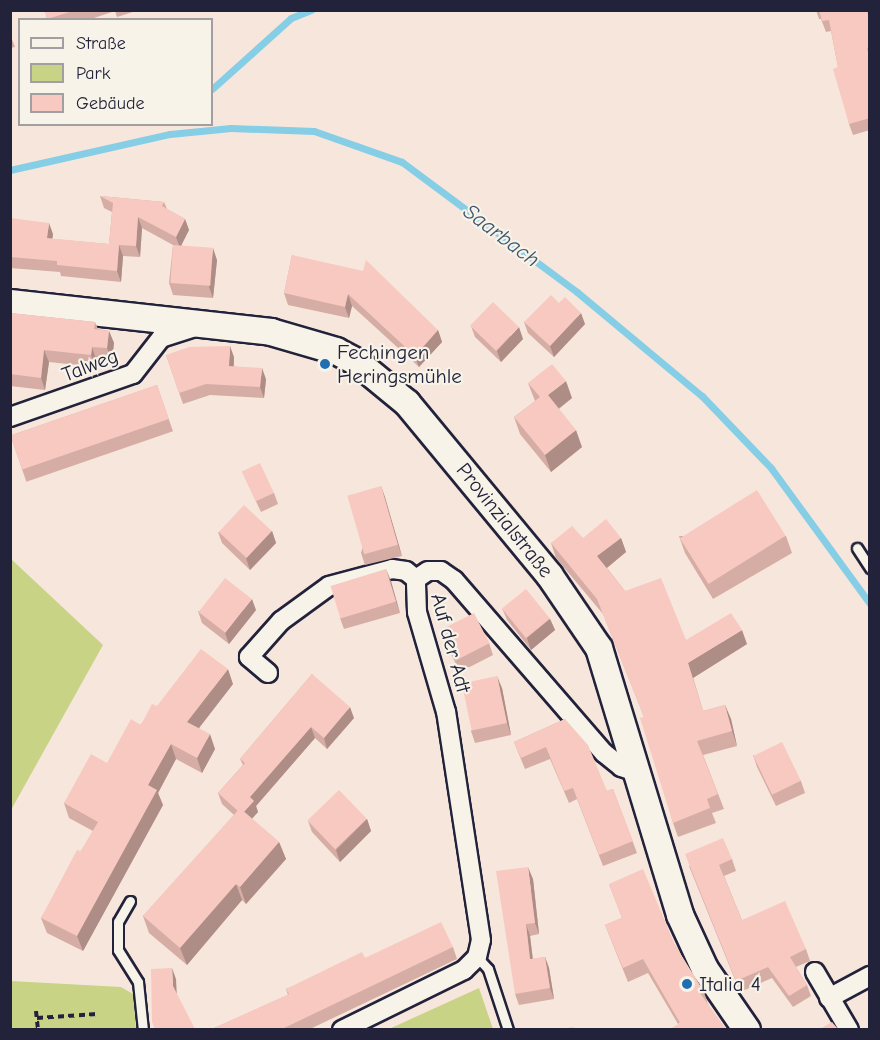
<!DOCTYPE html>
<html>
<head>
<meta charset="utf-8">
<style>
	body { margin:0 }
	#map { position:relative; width:880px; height:1040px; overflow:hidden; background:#f7e6dc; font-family:"Comic Neue",sans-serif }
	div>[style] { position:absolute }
	.green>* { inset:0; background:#c8d386 }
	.stream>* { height:7px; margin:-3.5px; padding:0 3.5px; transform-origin:3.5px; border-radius:3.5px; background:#85cee6 }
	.path>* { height:4px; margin-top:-2px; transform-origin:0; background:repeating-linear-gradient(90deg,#22223b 0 6px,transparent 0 10.5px) }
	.roads { filter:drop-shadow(2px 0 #22223b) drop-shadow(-2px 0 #22223b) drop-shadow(0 2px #22223b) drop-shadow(0 -2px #22223b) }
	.lane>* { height:9px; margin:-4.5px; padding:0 4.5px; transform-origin:4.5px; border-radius:4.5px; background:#f7f3e8 }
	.street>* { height:18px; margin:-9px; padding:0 9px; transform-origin:9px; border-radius:9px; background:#f7f3e8 }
	.secondary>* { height:26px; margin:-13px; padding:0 13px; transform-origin:13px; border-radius:13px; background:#f7f3e8 }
	.wall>* { inset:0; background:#d5ada5; transform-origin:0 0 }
	.shaded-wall>* { inset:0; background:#ae8d86 }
	.building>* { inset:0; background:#f8c9c0; transform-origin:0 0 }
	.dots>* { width:16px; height:16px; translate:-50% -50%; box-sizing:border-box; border:3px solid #f7f3e8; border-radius:50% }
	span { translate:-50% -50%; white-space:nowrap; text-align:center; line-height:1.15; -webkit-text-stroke:4.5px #f7f3e8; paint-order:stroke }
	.poi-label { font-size:21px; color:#22223b }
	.left { translate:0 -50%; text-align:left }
	.street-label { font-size:21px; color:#22223b }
	.water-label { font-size:22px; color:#40566e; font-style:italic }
	.frame { position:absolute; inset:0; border:12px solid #22223b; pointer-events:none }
	.legend { position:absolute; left:18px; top:18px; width:195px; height:108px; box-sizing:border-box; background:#f7f3e8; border:2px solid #a29fa3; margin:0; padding:8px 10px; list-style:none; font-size:18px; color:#22223b }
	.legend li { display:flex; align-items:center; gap:12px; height:30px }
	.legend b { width:30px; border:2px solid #a29fa3 }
</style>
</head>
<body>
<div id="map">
	<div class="green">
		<div style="clip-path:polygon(11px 559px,103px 645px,11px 810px)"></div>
		<div style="clip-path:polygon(11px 981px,121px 987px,133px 994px,136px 1029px,11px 1029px)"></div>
		<div style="clip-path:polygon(479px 988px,493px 1029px,389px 1029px)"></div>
	</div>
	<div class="stream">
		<div style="left:212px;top:89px;width:106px;rotate:-41.9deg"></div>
		<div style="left:291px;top:18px;width:22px;rotate:-22deg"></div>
		<div style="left:10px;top:170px;width:164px;rotate:-12.7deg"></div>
		<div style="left:170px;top:134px;width:61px;rotate:-5.6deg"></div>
		<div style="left:231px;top:128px;width:83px;rotate:2.1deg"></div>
		<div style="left:314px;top:131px;width:93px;rotate:19.4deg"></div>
		<div style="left:402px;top:162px;width:218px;rotate:36.6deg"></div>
		<div style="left:577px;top:292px;width:163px;rotate:39.8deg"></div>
		<div style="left:702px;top:396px;width:100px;rotate:46.2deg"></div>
		<div style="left:771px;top:468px;width:168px;rotate:53.9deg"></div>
	</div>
	<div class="path">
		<div style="left:36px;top:1011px;width:19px;rotate:84deg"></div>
		<div style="left:37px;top:1018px;width:60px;rotate:-3.8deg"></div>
	</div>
	<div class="roads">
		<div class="lane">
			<div style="left:857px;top:548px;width:24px;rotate:57deg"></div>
			<div style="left:130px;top:901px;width:24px;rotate:120deg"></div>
			<div style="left:118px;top:922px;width:28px;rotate:90deg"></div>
			<div style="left:118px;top:950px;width:38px;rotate:58deg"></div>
			<div style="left:138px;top:982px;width:48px;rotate:84.1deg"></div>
			<div style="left:477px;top:957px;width:16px;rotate:47deg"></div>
			<div style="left:488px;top:969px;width:64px;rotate:71.8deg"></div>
		</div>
		<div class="street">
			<div style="left:10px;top:417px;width:130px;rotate:-19.3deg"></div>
			<div style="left:133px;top:374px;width:46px;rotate:-52.1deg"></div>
			<div style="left:161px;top:338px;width:36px;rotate:-18deg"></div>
			<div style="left:268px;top:673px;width:25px;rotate:-140deg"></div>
			<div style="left:249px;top:657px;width:48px;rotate:-48.4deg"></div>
			<div style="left:281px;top:621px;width:59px;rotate:-36.1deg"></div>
			<div style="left:329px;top:586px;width:65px;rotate:-15.1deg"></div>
			<div style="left:392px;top:569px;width:14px;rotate:8deg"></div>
			<div style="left:406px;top:571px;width:13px;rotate:39deg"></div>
			<div style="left:815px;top:972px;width:67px;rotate:59.6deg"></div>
			<div style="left:829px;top:998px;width:47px;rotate:-28.2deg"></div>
			<div style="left:342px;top:1030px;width:136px;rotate:-26.2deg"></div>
			<div style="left:464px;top:970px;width:18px;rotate:-45deg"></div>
			<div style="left:477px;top:957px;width:17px;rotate:-77deg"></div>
			<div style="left:481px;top:940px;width:231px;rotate:-98.7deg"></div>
			<div style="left:446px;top:712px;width:104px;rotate:-106.2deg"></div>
			<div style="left:417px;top:612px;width:33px;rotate:-92deg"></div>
			<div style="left:416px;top:579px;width:14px;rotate:-34deg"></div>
			<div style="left:428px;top:571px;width:13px"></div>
			<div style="left:441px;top:571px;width:16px;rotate:35deg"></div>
			<div style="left:454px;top:580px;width:229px;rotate:49.1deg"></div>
			<div style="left:604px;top:753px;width:22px;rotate:39deg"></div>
			<div style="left:621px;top:767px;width:19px;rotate:18deg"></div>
		</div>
		<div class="secondary">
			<div style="left:10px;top:303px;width:263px;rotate:6.3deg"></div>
			<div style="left:271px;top:332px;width:68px;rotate:16.3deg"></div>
			<div style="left:336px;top:351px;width:24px;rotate:28deg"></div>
			<div style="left:357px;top:362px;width:65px;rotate:39.4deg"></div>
			<div style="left:407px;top:403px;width:224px;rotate:50.4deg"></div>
			<div style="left:550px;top:576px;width:87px;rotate:55.8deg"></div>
			<div style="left:599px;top:648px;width:279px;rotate:73.1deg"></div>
			<div style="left:680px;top:915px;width:60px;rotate:65.2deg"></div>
			<div style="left:705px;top:969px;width:74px;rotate:55.5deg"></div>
		</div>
	</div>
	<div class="wall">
		<div style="clip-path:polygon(45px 10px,139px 10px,117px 17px,115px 11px,88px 20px,47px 20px)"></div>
		<div style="clip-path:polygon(816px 10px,869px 10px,870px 130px,853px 135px,849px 124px,831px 31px,826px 32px,821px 19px,819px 19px)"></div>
		<div style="clip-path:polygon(10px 34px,15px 47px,10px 48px)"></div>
		<div style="clip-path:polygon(100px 196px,164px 202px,167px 209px,185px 219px,189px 230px,181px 245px,217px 260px,213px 298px,173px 295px,169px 283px,173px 245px,142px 228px,140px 257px,123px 256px,121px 282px,61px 276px,60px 272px,10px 268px,10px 218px,53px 234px,52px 239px,109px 244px,112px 212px,104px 208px)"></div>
		<div style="clip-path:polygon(292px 255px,438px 330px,442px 342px,419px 367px,352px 306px,349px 318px,288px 305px,284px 293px)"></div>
		<div style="clip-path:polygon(559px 303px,585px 324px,554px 357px,528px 333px,524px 322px)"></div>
		<div style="clip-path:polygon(10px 313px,95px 322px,98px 329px,109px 331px,114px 343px,112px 360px,96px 359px,96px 367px,49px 362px,45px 390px,10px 386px)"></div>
		<div style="clip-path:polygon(471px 326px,523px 339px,501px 362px,475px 337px)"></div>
		<div style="clip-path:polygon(166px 355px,234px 357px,234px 366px,266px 379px,264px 398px,210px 395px,183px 404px)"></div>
		<div style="clip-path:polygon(528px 383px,572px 398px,559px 409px,582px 447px,551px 472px,520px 434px,514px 417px,535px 401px)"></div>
		<div style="left:157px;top:385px;width:49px;height:155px;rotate:71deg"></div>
		<div style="clip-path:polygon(242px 471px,274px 493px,278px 504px,261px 512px,247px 482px)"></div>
		<div style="clip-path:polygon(381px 486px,402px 556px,365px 565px,361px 553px)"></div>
		<div style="clip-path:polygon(272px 531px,276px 543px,250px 570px,222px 543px,218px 532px)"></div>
		<div style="clip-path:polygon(679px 536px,786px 536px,792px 553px,713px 599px,685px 553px)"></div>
		<div style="clip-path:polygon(583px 538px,621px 538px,626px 552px,607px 568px,625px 591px,686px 640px,747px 644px,693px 678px,703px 711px,725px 705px,731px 719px,737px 746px,703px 755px,724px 809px,712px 813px,716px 823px,678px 837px,673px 823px,644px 717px,603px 614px,556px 558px,551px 543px)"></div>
		<div style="clip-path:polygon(386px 569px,400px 613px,344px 629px,340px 618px)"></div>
		<div style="clip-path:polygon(502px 608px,550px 619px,555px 630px,531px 650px,507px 620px)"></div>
		<div style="clip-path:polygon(256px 610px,229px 644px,202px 623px,198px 611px)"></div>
		<div style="clip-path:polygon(440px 630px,489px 643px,493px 655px,460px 672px,445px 642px)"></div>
		<div style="clip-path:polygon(312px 674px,354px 718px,327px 749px,315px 738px,256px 806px,258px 812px,252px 819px,279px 842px,286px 859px,246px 904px,242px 900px,187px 965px,149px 933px,143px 916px,234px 815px,222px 804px,218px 793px,243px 765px,240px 759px)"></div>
		<div style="clip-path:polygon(233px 684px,199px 728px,215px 749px,202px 773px,176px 759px,158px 793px,163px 805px,83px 951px,47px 933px,41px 918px,93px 831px,69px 818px,64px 803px,107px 763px,157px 706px)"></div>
		<div style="clip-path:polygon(502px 688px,511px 735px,475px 743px,471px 731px)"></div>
		<div style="clip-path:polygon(565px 719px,607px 791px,613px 789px,637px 853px,603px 866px,577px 799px,569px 803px,550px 759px,525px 769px,514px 742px)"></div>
		<div style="clip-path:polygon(753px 755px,801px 781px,805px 793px,776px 806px,757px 767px)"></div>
		<div style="clip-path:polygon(367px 819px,371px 831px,340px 862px,312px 832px,308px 821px)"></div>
		<div style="clip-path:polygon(732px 859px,736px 871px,724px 876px,742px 920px,806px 949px,810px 961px,796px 967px,807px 985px,811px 996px,793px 1007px,772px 978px,740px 992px,689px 866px)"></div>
		<div style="clip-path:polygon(533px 879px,539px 934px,530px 936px,533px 959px,545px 957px,549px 968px,554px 999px,519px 1005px,515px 994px)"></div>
		<div style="clip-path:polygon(609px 884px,675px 945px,704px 992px,708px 1004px,678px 1024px,648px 973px,628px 982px,605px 925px,622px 918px)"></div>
		<div style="clip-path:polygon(453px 947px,457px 959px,310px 1029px,212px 1029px,288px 995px,286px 989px,365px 958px)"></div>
	</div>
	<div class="shaded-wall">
		<div style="clip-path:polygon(867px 10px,869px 10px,870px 25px)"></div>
		<div style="clip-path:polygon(138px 217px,142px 228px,140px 257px,136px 246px)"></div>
		<div style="clip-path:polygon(185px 219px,189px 230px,180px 248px,176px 237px)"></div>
		<div style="clip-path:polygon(49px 223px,53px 234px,51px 250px,47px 238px)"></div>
		<div style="clip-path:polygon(119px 245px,123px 256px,121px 282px,117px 271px)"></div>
		<div style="clip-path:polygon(213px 248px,217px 260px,213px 298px,209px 287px)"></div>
		<div style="clip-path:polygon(348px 294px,352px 306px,349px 318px,345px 307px)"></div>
		<div style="clip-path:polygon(581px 313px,585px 324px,554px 357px,550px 346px)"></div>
		<div style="clip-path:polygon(519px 327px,523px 339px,501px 362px,497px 351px)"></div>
		<div style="clip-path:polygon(438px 330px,442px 342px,419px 367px,415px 356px)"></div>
		<div style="clip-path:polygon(109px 331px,114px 343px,112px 360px,107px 348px)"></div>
		<div style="clip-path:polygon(230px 346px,234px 357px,233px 377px,229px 366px)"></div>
		<div style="clip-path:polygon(92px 347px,96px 359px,96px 367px,91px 355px)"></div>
		<div style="clip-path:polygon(44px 350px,49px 362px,45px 390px,41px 378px)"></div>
		<div style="clip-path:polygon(262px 368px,266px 379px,264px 398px,260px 387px)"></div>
		<div style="clip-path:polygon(566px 381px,572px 398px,554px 412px,548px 395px)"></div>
		<div style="clip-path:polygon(576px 430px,582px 447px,551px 472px,545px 455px)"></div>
		<div style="clip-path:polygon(381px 486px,385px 497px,402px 556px,398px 545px)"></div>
		<div style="clip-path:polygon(272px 531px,276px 543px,250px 570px,246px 558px)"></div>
		<div style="clip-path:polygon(621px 538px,626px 552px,603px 571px,597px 556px)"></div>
		<div style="clip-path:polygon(386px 569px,391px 581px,400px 613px,396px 602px)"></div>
		<div style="clip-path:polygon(252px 599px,256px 610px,229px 644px,225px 633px)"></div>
		<div style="clip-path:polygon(550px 619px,555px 630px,531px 650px,527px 638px)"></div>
		<div style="clip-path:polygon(742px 630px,747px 644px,693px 678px,708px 726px,688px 663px)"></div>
		<div style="clip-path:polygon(228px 669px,233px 684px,192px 737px,187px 722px)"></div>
		<div style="clip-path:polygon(497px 676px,502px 688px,511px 735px,507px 723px)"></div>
		<div style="clip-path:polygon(725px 705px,731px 719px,737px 746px,732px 731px)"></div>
		<div style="clip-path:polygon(350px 707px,354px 718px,327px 749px,324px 738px)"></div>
		<div style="clip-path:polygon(311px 727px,315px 738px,256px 806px,258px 812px,246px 825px,242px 814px,250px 797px)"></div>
		<div style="clip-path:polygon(210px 734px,215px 749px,202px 773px,197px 758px)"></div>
		<div style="clip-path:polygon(171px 744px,176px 759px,158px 793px,163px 805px,83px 951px,77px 936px,148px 785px)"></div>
		<div style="clip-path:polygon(367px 819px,371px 831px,340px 862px,336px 850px)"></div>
		<div style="clip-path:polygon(279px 842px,286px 859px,246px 904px,240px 887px)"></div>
		<div style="clip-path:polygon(528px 867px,533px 879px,539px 934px,535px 923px)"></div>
		<div style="clip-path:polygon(236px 884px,242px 900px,187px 965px,180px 948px)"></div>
		<div style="clip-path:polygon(526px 924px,530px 936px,534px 971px,530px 959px)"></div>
		<div style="clip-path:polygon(545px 957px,549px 968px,554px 999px,550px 988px)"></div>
		<div style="clip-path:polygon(172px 968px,176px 979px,177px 998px,173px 986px)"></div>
	</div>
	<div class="building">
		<div style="clip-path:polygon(45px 10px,76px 10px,47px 19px)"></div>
		<div style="clip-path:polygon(819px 10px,867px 10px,870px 25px,870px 48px,867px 48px,870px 58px,870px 118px,849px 124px,833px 69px,838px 67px,829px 20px,822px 21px)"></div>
		<div style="clip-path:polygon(100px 196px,164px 202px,162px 206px,185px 219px,176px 237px,138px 217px,136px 246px,119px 245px,117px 271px,57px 265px,57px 261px,10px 257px,10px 218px,49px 223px,47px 238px,109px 244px,113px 203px)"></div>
		<div style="left:173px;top:245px;width:40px;height:38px;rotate:4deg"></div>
		<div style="clip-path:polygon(292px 255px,363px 271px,366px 260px,438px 330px,415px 356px,348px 294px,345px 307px,284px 293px)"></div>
		<div style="clip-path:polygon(551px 295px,559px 303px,565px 297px,581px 313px,550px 346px,524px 322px)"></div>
		<div style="left:493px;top:302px;width:36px;height:33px;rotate:44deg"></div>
		<div style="clip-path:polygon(10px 313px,95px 322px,94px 329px,109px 331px,107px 348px,92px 347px,91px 355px,44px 350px,41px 378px,10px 374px)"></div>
		<div style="clip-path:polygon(230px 346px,229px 366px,262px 368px,260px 387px,206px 384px,179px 393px,166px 355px,189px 347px)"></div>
		<div style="clip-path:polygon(552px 364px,566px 381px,548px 395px,576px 430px,545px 455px,514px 417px,540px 397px,528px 383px)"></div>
		<div style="left:157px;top:385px;width:36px;height:155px;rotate:71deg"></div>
		<div style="left:260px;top:463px;width:33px;height:20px;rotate:65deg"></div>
		<div style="left:381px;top:486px;width:61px;height:35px;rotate:74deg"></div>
		<div style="left:757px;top:490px;width:54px;height:91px;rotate:58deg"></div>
		<div style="left:244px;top:505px;width:38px;height:37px;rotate:43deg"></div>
		<div style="clip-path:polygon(606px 519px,621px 538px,597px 556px,625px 591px,661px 578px,686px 640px,731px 613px,742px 630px,688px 663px,703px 711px,725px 705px,732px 731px,697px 741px,718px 794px,707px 799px,710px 808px,673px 823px,640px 718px,644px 717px,597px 599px,551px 543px,572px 526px,583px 538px)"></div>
		<div style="left:386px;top:569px;width:34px;height:58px;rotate:73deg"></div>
		<div style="left:225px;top:578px;width:34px;height:43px;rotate:38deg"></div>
		<div style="left:526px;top:589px;width:38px;height:31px;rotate:51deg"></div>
		<div style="left:474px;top:613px;width:34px;height:38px;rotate:63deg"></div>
		<div style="clip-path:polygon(201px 649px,228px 669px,187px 722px,210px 734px,197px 758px,171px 744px,148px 785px,157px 790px,77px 936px,41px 918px,77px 850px,81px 851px,98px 822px,64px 803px,91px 754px,107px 763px,131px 719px,141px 725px,152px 704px,157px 706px)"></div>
		<div style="clip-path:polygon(312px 674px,350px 707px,324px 738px,311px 727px,250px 797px,254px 801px,244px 812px,240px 808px,238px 811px,218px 793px,245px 763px,240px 759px)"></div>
		<div style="left:497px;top:676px;width:48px;height:36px;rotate:78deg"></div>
		<div style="clip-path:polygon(565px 719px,588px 745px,607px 791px,613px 789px,633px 841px,599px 855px,573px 788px,564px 791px,546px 747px,521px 758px,514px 742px)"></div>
		<div style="left:782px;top:742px;width:43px;height:32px;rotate:64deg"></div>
		<div style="left:339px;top:790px;width:40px;height:44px;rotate:46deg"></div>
		<div style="clip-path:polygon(240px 808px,279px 842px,240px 887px,236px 884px,180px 948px,143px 916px)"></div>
		<div style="clip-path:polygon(723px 838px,732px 859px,719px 865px,742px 920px,785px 901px,806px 949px,790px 957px,807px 985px,789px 996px,768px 967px,736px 981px,685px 854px)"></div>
		<div style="clip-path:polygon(528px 867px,535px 923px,526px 924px,530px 959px,545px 957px,550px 988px,515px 994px,496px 871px)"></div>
		<div style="clip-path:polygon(643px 869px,675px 945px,704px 992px,700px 993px,726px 1029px,670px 1029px,680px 1023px,643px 959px,623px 968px,605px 925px,622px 918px,609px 884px)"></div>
		<div style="clip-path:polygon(441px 922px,453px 947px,282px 1029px,212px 1029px,289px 994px,286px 989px,362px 952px,365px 958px)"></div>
		<div style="clip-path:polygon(172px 968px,173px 986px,195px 1029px,155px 1029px,152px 1022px,151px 969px)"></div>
		<div style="clip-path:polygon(832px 1022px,838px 1029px,820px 1029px)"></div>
		<div style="clip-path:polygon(574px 1027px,574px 1029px,557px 1029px)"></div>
	</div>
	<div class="dots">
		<div style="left:325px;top:364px;background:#1f6fb2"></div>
		<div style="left:687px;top:984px;background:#1f6fb2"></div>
	</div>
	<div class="poi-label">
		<span class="left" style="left:337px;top:364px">Fechingen<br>Heringsmühle</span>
		<span class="left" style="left:699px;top:984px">Italia 4</span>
	</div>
	<div class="street-label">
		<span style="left:90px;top:365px;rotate:-21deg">Talweg</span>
		<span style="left:505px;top:520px;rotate:51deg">Provinzialstraße</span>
		<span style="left:451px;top:643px;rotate:75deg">Auf der Adt</span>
	</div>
	<div class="water-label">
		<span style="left:501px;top:236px;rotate:37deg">Saarbach</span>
	</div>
	<div class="frame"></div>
	<ul class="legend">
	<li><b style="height:8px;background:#f7f3e8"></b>Straße</li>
	<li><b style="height:16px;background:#c8d386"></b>Park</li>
	<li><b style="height:16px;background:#f8c9c0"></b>Gebäude</li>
	</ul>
</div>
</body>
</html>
